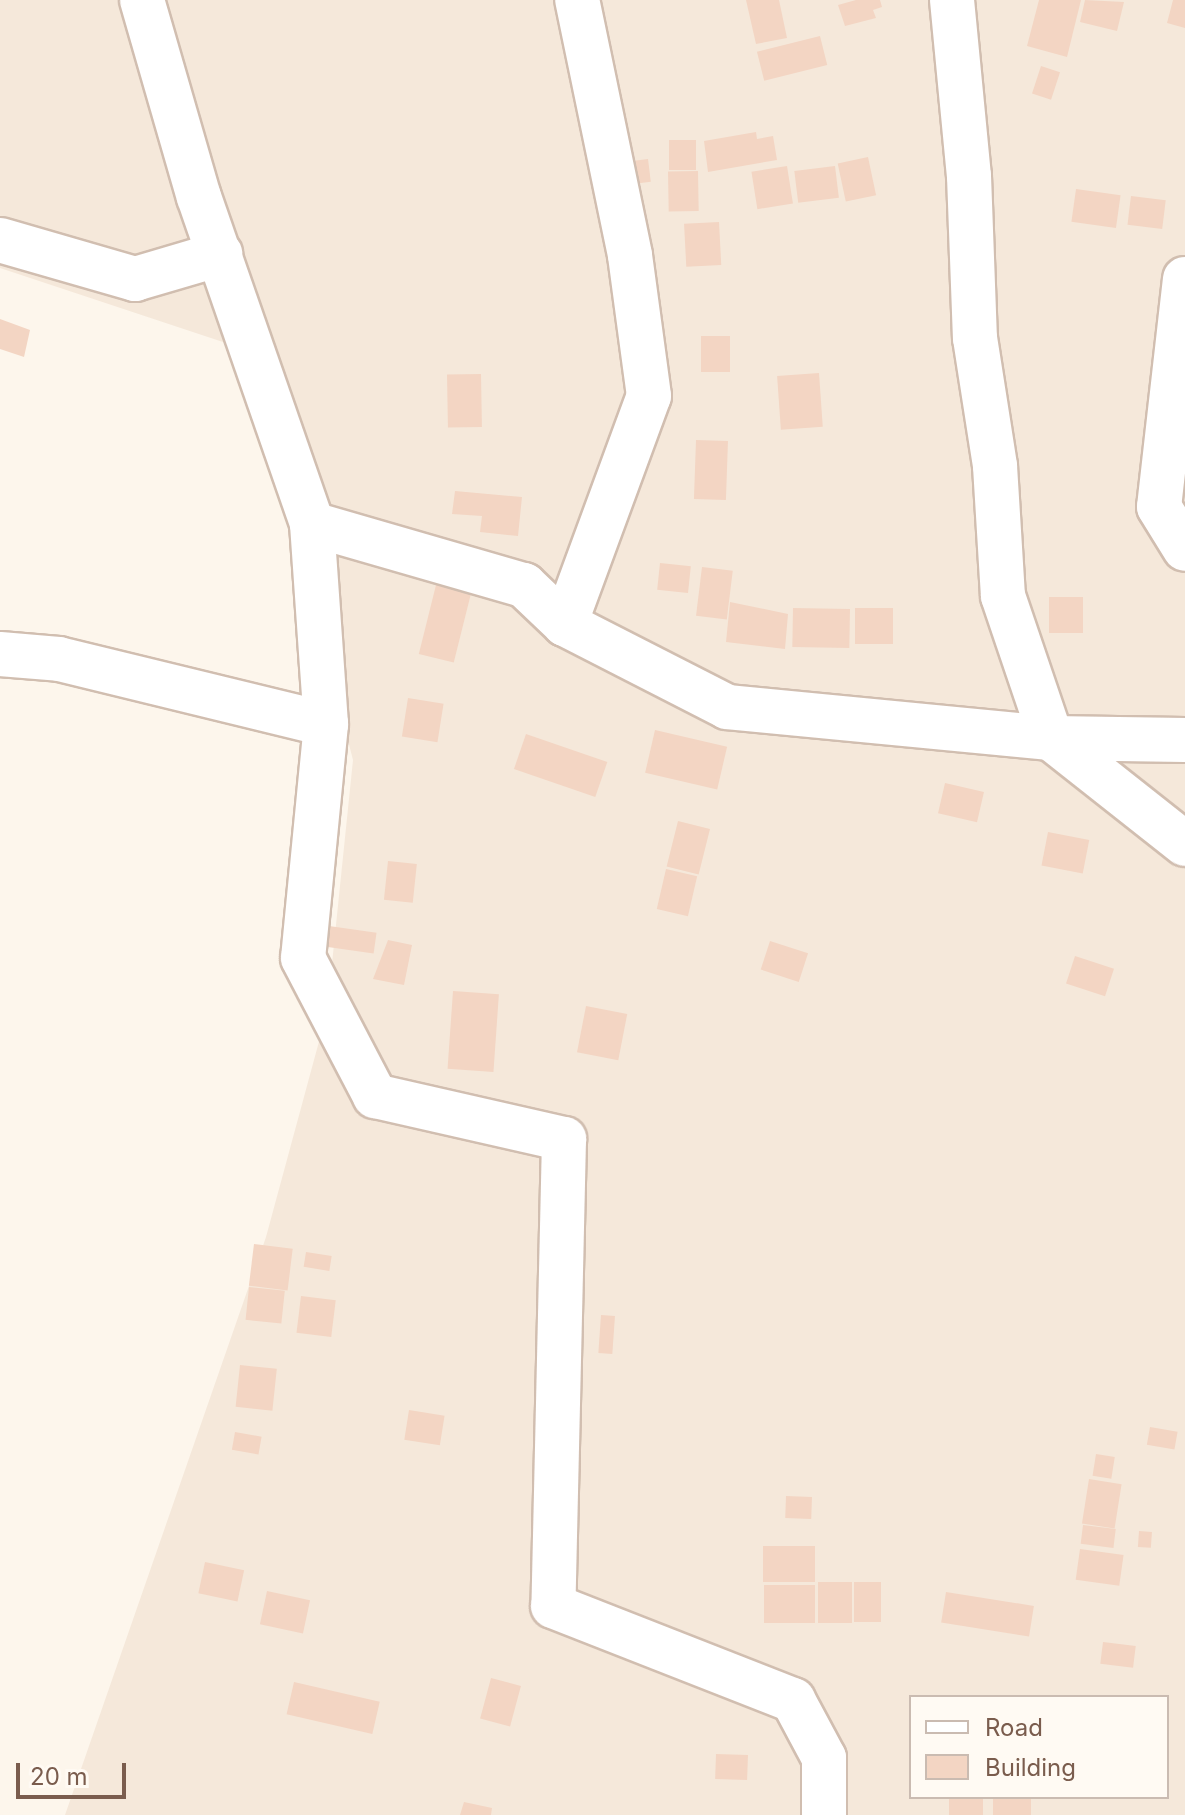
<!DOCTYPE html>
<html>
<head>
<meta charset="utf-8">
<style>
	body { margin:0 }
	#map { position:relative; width:1185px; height:1815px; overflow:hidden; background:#fdf6ec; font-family:Inter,sans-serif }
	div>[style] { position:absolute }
	.residential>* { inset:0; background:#f5e8da }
	.building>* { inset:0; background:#f3d5c3; transform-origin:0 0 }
	.roads { filter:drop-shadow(2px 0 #d1beb0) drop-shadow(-2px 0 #d1beb0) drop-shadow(0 2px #d1beb0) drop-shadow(0 -2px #d1beb0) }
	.minor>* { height:44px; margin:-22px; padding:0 22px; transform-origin:22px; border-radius:22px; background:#fff }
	span { translate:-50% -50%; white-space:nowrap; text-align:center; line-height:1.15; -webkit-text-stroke:7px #fffaf3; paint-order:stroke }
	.legend { position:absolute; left:909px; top:1695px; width:260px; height:104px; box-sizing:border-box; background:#fffaf3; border:2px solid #cabbb1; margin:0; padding:10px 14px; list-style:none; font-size:24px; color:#7a5c4d }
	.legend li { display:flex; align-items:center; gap:16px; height:40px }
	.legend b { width:40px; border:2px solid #cabbb1 }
	.scale { position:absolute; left:16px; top:1763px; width:110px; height:36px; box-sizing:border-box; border:4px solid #7a5c4d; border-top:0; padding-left:10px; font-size:24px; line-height:28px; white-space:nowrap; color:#7a5c4d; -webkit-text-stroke:6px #fffaf3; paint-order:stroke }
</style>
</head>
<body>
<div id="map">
	<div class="residential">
		<div style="clip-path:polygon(evenodd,0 0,1185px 0,1185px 1815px,65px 1815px,266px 1237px,327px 1012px,353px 760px,258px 389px,238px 347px,0 268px,0 0,911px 1697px,1167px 1697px,1167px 1797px,911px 1797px,911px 1697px)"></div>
	</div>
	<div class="building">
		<div style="clip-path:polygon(746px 0,779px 0,787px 38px,756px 44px)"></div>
		<div style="clip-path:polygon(856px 0,880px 0,882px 7px,873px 10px,876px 18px,845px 26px,838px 5px)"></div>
		<div style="clip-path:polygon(1039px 0,1081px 0,1067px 57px,1027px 46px)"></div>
		<div style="clip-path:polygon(1085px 0,1124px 2px,1117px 31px,1080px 22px)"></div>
		<div style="clip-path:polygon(1173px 0,1185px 0,1185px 28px,1167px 23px)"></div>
		<div style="left:820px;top:36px;width:30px;height:65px;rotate:76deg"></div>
		<div style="left:1041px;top:66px;width:20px;height:29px;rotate:18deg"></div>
		<div style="clip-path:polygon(756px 132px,757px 139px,773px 136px,777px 160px,708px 172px,704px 141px)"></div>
		<div style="left:669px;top:140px;width:27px;height:30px"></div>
		<div style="left:868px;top:157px;width:39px;height:31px;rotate:78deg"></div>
		<div style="left:648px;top:159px;width:23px;height:28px;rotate:83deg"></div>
		<div style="left:787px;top:166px;width:38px;height:36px;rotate:81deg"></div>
		<div style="left:835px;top:166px;width:32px;height:41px;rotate:83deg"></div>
		<div style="left:698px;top:171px;width:40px;height:30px;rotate:89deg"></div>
		<div style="left:1076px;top:189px;width:45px;height:33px;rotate:8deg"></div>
		<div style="left:1131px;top:196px;width:35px;height:29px;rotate:7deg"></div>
		<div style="left:719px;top:222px;width:43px;height:35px;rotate:87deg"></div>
		<div style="clip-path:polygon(0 319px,30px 330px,24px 357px,0 349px)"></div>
		<div style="left:701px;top:336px;width:29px;height:36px"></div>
		<div style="left:819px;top:373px;width:54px;height:42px;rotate:86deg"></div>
		<div style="left:481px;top:374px;width:53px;height:34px;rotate:89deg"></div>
		<div style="left:696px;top:440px;width:32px;height:59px;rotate:2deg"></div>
		<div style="clip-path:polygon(455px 491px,522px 497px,518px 536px,480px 532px,482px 516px,452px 514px)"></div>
		<div style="left:660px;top:563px;width:31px;height:27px;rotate:6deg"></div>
		<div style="left:702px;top:567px;width:31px;height:49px;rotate:7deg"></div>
		<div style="left:436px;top:585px;width:36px;height:71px;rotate:14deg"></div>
		<div style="left:1049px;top:597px;width:34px;height:36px"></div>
		<div style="clip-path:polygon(730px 602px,788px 614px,785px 649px,726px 642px)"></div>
		<div style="left:793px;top:608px;width:57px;height:39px;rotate:1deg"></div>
		<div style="left:855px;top:608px;width:38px;height:36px"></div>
		<div style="left:408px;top:698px;width:36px;height:39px;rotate:9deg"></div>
		<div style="left:655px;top:730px;width:74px;height:44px;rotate:13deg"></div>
		<div style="left:526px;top:734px;width:86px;height:37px;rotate:19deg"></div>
		<div style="left:945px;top:783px;width:40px;height:31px;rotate:13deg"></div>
		<div style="left:678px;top:821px;width:33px;height:47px;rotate:14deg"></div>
		<div style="left:1048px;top:832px;width:42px;height:34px;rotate:11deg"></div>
		<div style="left:388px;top:861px;width:29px;height:39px;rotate:6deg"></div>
		<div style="left:666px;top:869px;width:32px;height:41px;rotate:13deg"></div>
		<div style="left:329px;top:926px;width:48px;height:21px;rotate:8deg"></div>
		<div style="clip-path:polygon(388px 940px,412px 945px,404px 985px,373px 979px)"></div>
		<div style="left:770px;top:941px;width:40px;height:30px;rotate:18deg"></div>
		<div style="left:1075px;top:956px;width:41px;height:29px;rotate:18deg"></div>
		<div style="left:453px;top:991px;width:46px;height:78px;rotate:4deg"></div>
		<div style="left:586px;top:1006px;width:42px;height:47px;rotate:11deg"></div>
		<div style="left:254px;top:1244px;width:39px;height:42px;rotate:7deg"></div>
		<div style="left:306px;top:1252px;width:26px;height:15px;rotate:9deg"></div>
		<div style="left:249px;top:1287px;width:36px;height:33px;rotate:6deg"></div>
		<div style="left:301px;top:1296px;width:35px;height:37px;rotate:7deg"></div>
		<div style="left:601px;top:1315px;width:14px;height:38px;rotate:4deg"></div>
		<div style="left:240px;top:1365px;width:37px;height:42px;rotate:6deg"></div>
		<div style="left:409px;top:1410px;width:36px;height:30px;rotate:9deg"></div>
		<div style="left:1150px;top:1427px;width:28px;height:18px;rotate:10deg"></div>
		<div style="left:235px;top:1432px;width:27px;height:18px;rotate:10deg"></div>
		<div style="left:1096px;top:1454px;width:19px;height:22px;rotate:9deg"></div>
		<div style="left:1089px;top:1479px;width:33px;height:45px;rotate:9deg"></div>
		<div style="left:786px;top:1496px;width:26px;height:22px;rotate:2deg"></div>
		<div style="left:1083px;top:1525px;width:33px;height:19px;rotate:7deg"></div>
		<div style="left:1139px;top:1531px;width:13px;height:16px;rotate:4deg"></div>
		<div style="left:815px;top:1546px;width:36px;height:52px;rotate:90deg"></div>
		<div style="left:1080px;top:1549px;width:44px;height:31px;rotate:8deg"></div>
		<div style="left:205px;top:1562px;width:40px;height:32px;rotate:12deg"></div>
		<div style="left:818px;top:1582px;width:34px;height:41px"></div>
		<div style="left:854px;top:1582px;width:27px;height:40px"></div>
		<div style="left:764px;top:1585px;width:51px;height:38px"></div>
		<div style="left:267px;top:1591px;width:44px;height:34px;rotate:12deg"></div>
		<div style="left:946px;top:1592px;width:89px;height:31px;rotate:9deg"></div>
		<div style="left:1103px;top:1642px;width:33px;height:22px;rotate:7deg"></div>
		<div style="left:491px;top:1678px;width:31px;height:42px;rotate:15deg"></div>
		<div style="left:294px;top:1682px;width:88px;height:33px;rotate:13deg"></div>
		<div style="left:716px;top:1754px;width:32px;height:25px;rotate:2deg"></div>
		<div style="left:949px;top:1797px;width:34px;height:18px"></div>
		<div style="left:993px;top:1797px;width:38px;height:18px"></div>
		<div style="clip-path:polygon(464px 1802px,492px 1808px,491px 1815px,460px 1815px)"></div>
	</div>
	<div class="roads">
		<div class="minor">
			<div style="left:142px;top:0;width:205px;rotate:73.9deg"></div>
			<div style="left:199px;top:197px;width:346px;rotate:70.9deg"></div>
			<div style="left:312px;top:524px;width:200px;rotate:86deg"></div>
			<div style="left:326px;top:724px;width:235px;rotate:95.6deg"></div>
			<div style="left:303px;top:958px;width:156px;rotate:62.4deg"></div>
			<div style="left:375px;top:1096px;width:194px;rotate:12.8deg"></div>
			<div style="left:564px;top:1139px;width:467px;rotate:91.3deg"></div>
			<div style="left:553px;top:1606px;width:258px;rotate:21.4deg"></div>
			<div style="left:793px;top:1700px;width:66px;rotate:61.9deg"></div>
			<div style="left:824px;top:1758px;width:57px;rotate:90deg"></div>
			<div style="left:952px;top:0;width:177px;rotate:84.5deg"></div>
			<div style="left:969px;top:176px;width:162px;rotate:87.9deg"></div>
			<div style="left:975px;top:338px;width:130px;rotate:81.1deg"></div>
			<div style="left:995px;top:466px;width:130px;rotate:86.5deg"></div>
			<div style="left:1003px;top:596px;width:150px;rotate:71.3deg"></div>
			<div style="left:1051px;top:738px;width:171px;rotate:38.3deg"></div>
			<div style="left:0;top:240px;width:141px;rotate:16.1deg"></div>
			<div style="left:135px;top:279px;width:89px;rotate:-16.4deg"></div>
			<div style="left:1185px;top:279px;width:229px;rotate:96.5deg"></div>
			<div style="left:1159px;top:507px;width:49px;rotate:58.2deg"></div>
			<div style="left:312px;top:524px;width:221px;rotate:16.1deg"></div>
			<div style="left:524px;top:585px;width:57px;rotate:43.6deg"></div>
			<div style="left:565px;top:624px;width:182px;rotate:27.1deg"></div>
			<div style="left:727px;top:707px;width:325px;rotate:5.5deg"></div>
			<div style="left:1051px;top:738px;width:134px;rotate:0.9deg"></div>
			<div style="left:565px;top:624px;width:243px;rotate:-69.8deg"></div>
			<div style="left:649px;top:396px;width:142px;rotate:-97.7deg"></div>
			<div style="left:630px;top:255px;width:260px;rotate:-101.7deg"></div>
			<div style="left:0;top:654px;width:59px;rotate:4.8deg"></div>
			<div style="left:59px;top:659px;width:275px;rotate:13.7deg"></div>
		</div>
	</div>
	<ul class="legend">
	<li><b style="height:10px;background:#fff"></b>Road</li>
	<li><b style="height:22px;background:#f3d5c3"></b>Building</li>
	</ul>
	<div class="scale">20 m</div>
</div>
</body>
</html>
